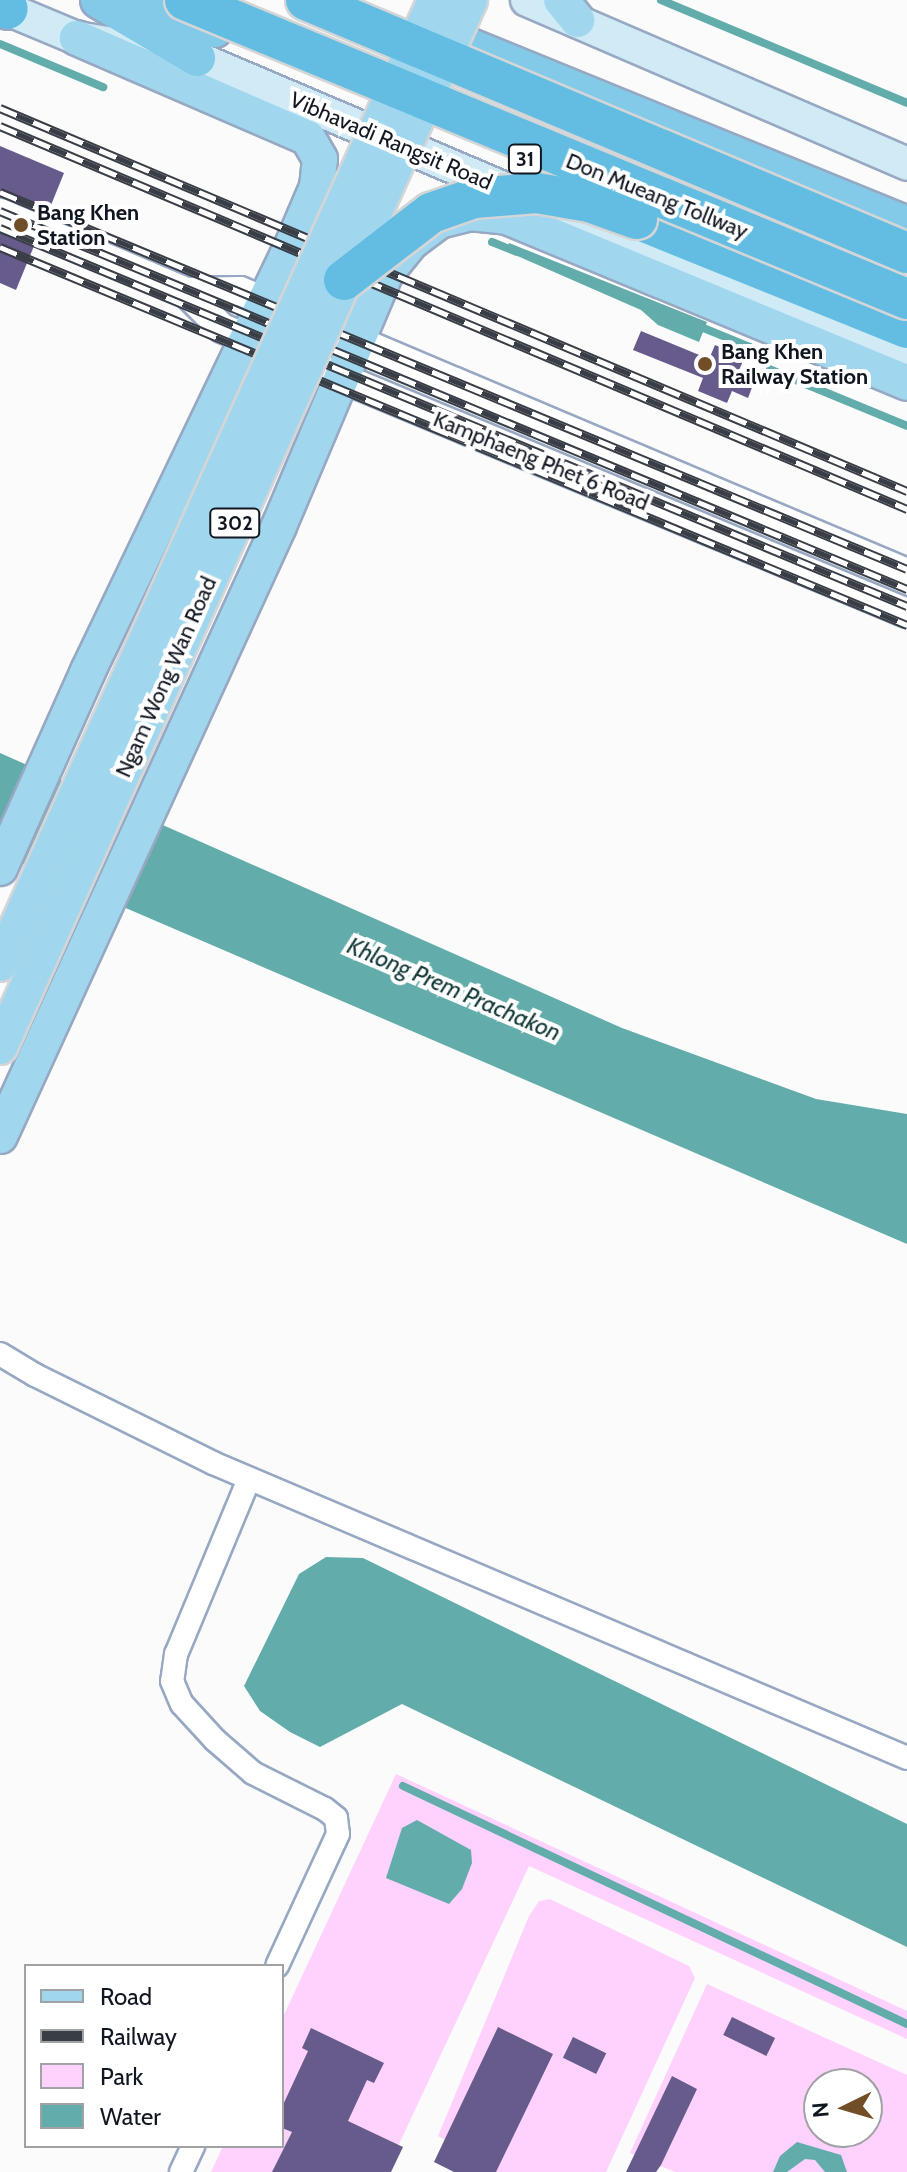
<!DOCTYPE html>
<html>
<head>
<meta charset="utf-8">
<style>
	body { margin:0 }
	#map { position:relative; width:907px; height:2172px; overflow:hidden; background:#fbfbfb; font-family:Cabin,sans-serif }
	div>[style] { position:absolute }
	.green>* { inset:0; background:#fed2fd }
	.water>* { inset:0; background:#62acab }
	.stream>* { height:8px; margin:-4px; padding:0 4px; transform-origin:4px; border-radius:4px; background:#62acab }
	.building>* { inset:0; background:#665b8b; transform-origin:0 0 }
	.roads { filter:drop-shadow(2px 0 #97a8c3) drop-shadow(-2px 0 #97a8c3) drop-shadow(0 2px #97a8c3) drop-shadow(0 -2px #97a8c3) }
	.minor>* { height:22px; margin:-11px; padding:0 11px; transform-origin:11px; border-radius:11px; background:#fff }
	.tertiary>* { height:28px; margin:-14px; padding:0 14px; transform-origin:14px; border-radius:14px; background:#fff }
	.secondary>* { height:32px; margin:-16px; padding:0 16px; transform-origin:16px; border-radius:16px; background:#d0ebf6 }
	.primary>* { height:34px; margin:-17px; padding:0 17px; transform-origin:17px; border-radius:17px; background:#a1d7ee }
	.trunk>* { height:36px; margin:-18px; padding:0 18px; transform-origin:18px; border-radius:18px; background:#82cae8 }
	.motorway>* { height:40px; margin:-20px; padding:0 20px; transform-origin:20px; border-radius:20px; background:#63bde2 }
	.rail>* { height:9px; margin-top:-4.5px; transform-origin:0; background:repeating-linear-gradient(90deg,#fff 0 18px,#383d46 0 36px); box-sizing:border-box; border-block:2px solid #383d46 }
	.bridges { filter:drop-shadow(2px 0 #d4d5d7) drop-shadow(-2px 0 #d4d5d7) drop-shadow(0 2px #d4d5d7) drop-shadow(0 -2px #d4d5d7) }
	.primary-bridge>* { height:34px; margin:-17px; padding:0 17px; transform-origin:17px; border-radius:17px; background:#a1d7ee }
	.motorway-bridge>* { height:40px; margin:-20px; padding:0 20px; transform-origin:20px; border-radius:20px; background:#63bde2 }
	.dots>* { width:22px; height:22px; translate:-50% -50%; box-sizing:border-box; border:4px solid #fff; border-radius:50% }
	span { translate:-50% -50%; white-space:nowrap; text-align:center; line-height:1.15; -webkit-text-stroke:8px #fff; paint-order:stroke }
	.shield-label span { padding:2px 6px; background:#fff; border:2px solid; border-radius:6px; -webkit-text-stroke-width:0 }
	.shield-label { font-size:20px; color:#111721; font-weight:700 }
	.street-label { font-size:22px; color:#111721 }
	.poi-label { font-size:22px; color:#111721; font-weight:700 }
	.left { translate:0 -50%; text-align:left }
	.water-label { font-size:24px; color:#123737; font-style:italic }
	.legend { position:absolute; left:24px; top:1964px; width:260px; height:184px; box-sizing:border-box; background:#fff; border:2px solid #a0a2a6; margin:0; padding:10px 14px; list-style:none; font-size:24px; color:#111721 }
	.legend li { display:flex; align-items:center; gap:16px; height:40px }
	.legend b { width:40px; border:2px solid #a0a2a6 }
	.north { position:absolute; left:803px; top:2068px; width:80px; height:80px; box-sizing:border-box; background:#fff; border:2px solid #a0a2a6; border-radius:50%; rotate:265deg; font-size:22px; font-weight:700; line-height:32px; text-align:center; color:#111721 }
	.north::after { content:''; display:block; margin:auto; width:28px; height:36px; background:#714e27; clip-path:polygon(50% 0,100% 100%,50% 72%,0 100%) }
</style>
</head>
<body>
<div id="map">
	<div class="green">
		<div style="clip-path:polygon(396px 1774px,907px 2011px,907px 2039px,529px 1866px,386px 2172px,211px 2172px,223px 2146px,282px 2146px,282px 2019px)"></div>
		<div style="clip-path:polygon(550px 1899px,689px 1966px,695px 1978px,606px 2172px,477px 2172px,473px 2155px,438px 2136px,529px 1916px,539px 1901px)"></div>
		<div style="clip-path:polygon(evenodd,707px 1984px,907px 2075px,907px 2172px,675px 2172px,630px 2153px,707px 1984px,819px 2084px,867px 2084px,867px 2132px,819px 2132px,819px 2084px)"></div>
	</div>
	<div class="water">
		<div style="clip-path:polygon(509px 243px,707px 322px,699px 342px,658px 325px,641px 310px,506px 251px)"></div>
		<div style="clip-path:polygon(0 753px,622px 1028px,816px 1099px,907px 1114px,907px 1244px,0 854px)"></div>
		<div style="clip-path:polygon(326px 1557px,363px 1558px,907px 1824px,907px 1947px,402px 1704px,320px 1747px,290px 1732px,260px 1711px,244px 1686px,299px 1574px)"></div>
		<div style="clip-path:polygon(417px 1820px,471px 1850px,472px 1863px,462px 1889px,449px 1904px,386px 1878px,402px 1828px)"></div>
		<div style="clip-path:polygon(797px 2142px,841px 2155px,847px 2172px,825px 2172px,815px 2160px,805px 2159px,787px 2172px,773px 2172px,780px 2156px)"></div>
	</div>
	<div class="stream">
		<div style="left:661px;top:0;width:267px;rotate:22.7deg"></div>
		<div style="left:0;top:44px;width:112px;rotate:22.7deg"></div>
		<div style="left:492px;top:242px;width:27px;rotate:22deg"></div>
		<div style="left:696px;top:325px;width:58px;rotate:22.2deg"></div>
		<div style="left:750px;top:347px;width:29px;rotate:49deg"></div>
		<div style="left:769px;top:369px;width:149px;rotate:22.4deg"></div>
		<div style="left:403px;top:1786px;width:557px;rotate:25.28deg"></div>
	</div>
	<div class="building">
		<div style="clip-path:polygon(0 146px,64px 173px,47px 215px,0 196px)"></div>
		<div style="clip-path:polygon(0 231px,34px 246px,16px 290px,0 283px)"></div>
		<div style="clip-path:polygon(641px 331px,709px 359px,715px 345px,745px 357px,739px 370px,756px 377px,748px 398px,732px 391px,727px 403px,698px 391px,703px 378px,633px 350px)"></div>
		<div style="left:732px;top:2017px;width:48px;height:20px;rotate:26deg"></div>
		<div style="clip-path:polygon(498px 2027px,553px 2054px,496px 2172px,454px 2172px,434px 2162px)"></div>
		<div style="clip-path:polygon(311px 2028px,384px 2063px,374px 2083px,367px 2080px,348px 2121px,403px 2147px,391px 2172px,272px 2172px,292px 2132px,282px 2128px,282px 2107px,308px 2051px,302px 2048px)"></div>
		<div style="left:573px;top:2037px;width:37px;height:23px;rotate:26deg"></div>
		<div style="clip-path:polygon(672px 2076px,697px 2089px,661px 2165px,656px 2172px,626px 2172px)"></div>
	</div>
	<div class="roads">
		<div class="minor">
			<div style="left:0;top:1354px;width:41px;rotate:31deg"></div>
			<div style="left:35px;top:1375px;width:199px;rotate:26.3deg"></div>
			<div style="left:213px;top:1463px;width:754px;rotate:23.03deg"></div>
			<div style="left:249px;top:1479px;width:190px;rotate:112.6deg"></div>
			<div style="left:176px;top:1654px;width:27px;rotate:98deg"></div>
			<div style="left:172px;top:1681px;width:25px;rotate:67deg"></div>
			<div style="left:182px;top:1704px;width:49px;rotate:47.5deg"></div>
			<div style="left:215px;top:1740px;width:50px;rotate:41deg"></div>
			<div style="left:253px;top:1773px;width:80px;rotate:26.6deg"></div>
			<div style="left:325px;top:1809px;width:14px;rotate:39deg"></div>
			<div style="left:336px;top:1818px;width:16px;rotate:83deg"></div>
			<div style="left:338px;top:1834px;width:145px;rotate:114.8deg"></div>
			<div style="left:181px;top:2172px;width:29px;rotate:-65deg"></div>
		</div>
		<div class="tertiary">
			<div style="left:0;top:213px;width:202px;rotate:23deg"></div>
			<div style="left:186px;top:292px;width:51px;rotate:45deg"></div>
			<div style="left:222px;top:328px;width:742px;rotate:22.59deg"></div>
			<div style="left:186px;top:292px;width:54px;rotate:-1.1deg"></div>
			<div style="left:240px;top:291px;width:724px;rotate:22.92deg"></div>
		</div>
		<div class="secondary">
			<div style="left:527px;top:0;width:414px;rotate:23.3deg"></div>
			<div style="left:0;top:6px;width:83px;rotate:22.6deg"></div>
			<div style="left:77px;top:38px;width:122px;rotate:9.5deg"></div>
			<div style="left:197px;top:58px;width:772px;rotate:23.04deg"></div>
		</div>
		<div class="primary">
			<div style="left:561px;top:0;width:26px;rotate:51deg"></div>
			<div style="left:0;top:868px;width:216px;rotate:-65.9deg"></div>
			<div style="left:88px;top:671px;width:469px;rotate:-64.4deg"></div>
			<div style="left:291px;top:248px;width:66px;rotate:-66.9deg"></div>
			<div style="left:317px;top:187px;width:28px;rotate:-84deg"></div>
			<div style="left:320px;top:159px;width:24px;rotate:-120deg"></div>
			<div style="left:308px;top:138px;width:252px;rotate:-156.6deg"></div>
			<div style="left:0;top:1136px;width:671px;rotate:-65.42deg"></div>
			<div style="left:279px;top:526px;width:275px;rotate:-67.1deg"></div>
			<div style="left:386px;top:273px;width:38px;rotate:-51deg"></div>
			<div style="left:410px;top:243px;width:36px;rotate:-37deg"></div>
			<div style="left:439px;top:221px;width:32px;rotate:-14deg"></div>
			<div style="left:470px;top:213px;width:37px;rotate:6deg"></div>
			<div style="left:507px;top:217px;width:433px;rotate:22.5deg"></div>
		</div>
		<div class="trunk">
			<div style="left:99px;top:0;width:114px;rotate:30.6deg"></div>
			<div style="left:142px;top:0;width:78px;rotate:21.9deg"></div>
			<div style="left:426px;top:29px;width:519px;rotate:22.17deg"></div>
		</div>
		<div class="motorway">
			<div style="left:0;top:4px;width:9px;rotate:32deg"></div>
			<div style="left:637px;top:219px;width:291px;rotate:22deg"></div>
		</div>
	</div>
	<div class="rail">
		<div style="left:0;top:108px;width:985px;rotate:22.89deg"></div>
		<div style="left:0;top:126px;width:985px;rotate:22.89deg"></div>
		<div style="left:0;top:192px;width:982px;rotate:22.57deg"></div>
		<div style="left:0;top:211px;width:983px;rotate:22.62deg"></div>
		<div style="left:0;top:228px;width:983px;rotate:22.62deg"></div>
		<div style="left:0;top:247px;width:983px;rotate:22.62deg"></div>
	</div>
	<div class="bridges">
		<div class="primary-bridge">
			<div style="left:0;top:964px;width:1058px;rotate:-65.71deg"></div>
			<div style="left:0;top:1047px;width:1148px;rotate:-65.82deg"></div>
		</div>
		<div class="motorway-bridge">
			<div style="left:185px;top:0;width:781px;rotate:22.5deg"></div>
			<div style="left:306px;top:0;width:652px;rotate:22.83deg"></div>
			<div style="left:344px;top:280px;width:110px;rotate:-37.6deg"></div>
			<div style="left:431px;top:213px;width:46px;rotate:-19.2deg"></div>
			<div style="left:474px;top:198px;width:63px;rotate:-4.5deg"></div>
			<div style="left:537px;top:193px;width:53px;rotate:9.8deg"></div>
			<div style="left:589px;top:202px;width:51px;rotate:19.5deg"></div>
		</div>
	</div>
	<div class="dots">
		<div style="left:21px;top:225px;background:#714e27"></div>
		<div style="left:705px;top:364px;background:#714e27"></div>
	</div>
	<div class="shield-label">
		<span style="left:525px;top:159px">31</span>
		<span style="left:235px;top:523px">302</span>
	</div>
	<div class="street-label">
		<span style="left:391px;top:141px;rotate:23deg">Vibhavadi Rangsit Road</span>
		<span style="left:657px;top:196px;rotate:22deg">Don Mueang Tollway</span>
		<span style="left:541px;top:461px;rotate:22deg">Kamphaeng Phet 6 Road</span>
		<span style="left:166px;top:677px;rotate:-66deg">Ngam Wong Wan Road</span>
	</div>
	<div class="poi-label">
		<span class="left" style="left:37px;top:225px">Bang Khen<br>Station</span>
		<span class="left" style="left:721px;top:364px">Bang Khen<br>Railway Station</span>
	</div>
	<div class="water-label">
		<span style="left:454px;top:989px;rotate:23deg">Khlong Prem Prachakon</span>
	</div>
	<ul class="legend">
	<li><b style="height:10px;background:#a1d7ee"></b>Road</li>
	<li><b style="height:10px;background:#383d46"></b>Railway</li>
	<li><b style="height:22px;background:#fed2fd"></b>Park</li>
	<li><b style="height:22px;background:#62acab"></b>Water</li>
	</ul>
	<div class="north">N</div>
</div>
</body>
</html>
